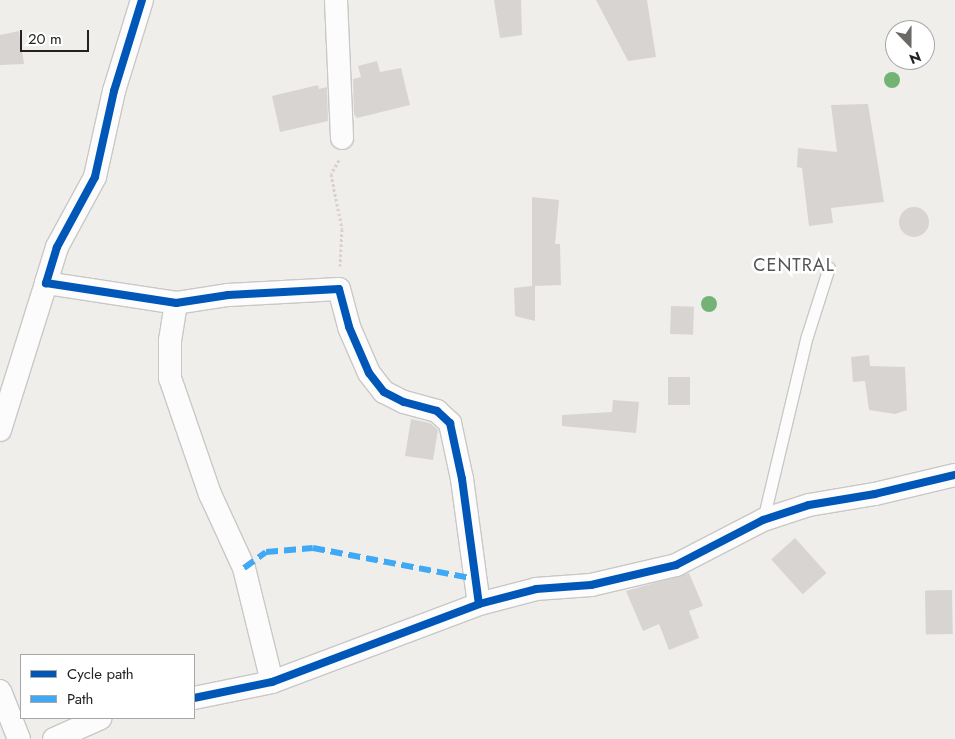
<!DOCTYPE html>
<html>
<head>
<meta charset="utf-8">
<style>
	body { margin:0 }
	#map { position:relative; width:955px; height:739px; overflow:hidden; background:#f0eeeb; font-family:Jost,sans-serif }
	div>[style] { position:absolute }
	.building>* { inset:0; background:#d7d4d2; transform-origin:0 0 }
	.round { border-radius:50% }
	.path>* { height:3px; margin-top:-1.5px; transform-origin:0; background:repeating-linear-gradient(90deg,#dccecd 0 2.5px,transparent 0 5px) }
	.roads { filter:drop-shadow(1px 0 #c9c8c7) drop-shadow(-1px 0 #c9c8c7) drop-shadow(0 1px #c9c8c7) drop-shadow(0 -1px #c9c8c7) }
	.service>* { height:11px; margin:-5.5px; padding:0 5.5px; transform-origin:5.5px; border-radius:5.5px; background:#fdfcfc }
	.minor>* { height:22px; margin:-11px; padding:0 11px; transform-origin:11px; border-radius:11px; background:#fdfcfc }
	.quiet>* { height:6px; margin-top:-3px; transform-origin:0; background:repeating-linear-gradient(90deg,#3fa9f5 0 12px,transparent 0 18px) }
	.cycleway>* { height:8px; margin:-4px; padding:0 4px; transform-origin:4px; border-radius:4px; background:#0057b8 }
	.trees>* { width:16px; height:16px; margin:-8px; border-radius:50%; background:#73b476 }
	span { translate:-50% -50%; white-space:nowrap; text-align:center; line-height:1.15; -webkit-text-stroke:5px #fff; paint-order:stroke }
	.quarter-label { font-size:18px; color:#555; letter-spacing:1px }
	.legend { position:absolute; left:20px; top:654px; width:175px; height:65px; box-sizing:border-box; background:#fff; border:1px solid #a7a7a7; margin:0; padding:6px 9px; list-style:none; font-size:15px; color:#222 }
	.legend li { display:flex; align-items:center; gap:10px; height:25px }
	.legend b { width:25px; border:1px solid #a7a7a7 }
	.north { position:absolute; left:885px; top:20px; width:50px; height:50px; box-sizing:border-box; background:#fff; border:1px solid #a7a7a7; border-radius:50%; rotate:158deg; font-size:14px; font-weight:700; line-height:20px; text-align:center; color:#222 }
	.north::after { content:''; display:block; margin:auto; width:18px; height:22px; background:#6a6968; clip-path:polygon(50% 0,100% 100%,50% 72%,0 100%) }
	.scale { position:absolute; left:20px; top:30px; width:69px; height:22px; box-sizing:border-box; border:2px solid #222; border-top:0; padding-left:6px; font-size:15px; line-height:18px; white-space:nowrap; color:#222; -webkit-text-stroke:4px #fff; paint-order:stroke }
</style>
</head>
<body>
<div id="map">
	<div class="building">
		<div style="clip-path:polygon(494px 0,521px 0,522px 35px,500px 38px)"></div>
		<div style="clip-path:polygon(596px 0,647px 0,656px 57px,628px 61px)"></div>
		<div style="clip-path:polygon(19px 31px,24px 64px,0 65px,0 35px)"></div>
		<div style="clip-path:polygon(377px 61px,380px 72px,401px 68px,410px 105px,357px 118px,354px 114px,353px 79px,361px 77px,358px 66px)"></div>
		<div style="clip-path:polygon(318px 85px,319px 89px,327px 87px,328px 121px,280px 132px,272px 96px)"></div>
		<div style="clip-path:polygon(868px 104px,884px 202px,831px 208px,833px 223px,809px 226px,802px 168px,797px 167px,798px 148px,837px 152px,831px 105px)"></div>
		<div style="clip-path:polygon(532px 197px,559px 200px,555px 244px,560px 244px,561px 285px,535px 286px,535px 321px,515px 316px,514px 288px,532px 286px)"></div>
		<div class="round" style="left:899px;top:207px;width:30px;height:30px"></div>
		<div style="left:671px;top:306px;width:23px;height:28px;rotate:2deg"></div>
		<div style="clip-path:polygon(869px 355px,870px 366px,905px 367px,907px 410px,895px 414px,869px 410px,865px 381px,853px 382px,851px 357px)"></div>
		<div style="left:668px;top:377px;width:22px;height:28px"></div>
		<div style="clip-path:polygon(613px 400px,639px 402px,636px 433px,562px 426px,562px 415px,612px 412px)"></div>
		<div style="clip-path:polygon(411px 419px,430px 423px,438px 430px,433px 460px,405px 456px)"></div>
		<div style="left:795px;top:538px;width:47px;height:32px;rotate:48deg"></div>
		<div style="clip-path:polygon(689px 573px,703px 606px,689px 611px,699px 638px,669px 650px,659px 624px,643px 631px,626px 591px)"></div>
		<div style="left:952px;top:590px;width:44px;height:27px;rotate:89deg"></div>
	</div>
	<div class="path">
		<div style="left:339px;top:160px;width:16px;rotate:120deg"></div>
		<div style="left:331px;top:174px;width:56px;rotate:78.7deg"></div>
		<div style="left:342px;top:229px;width:37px;rotate:93deg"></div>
	</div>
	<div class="roads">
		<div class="service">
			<div style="left:763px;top:520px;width:189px;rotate:-76.6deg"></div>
			<div style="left:807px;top:336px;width:72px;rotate:-72.3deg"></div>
		</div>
		<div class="minor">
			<div style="left:142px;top:0;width:95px;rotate:107.1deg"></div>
			<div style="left:114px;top:91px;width:88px;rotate:102.5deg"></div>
			<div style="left:95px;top:177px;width:80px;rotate:118.5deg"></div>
			<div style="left:57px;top:247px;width:38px;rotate:107deg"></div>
			<div style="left:46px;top:283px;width:132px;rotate:8.7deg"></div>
			<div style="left:176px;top:303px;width:53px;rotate:-8.7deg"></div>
			<div style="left:228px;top:295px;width:111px;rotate:-3.1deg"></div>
			<div style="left:339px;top:289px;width:39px;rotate:75deg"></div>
			<div style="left:349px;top:327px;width:50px;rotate:66.5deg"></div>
			<div style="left:369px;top:373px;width:24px;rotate:52deg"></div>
			<div style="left:384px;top:392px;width:22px;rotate:27deg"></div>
			<div style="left:404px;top:402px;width:34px;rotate:15deg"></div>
			<div style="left:437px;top:411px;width:18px;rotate:43deg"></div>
			<div style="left:450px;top:423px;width:57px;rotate:77.9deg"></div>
			<div style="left:462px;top:479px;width:126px;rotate:82.3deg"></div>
			<div style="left:336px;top:0;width:138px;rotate:87.5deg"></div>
			<div style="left:176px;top:303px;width:37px;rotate:99deg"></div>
			<div style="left:170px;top:340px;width:38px;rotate:90deg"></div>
			<div style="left:170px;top:378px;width:123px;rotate:71deg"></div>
			<div style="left:210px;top:494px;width:81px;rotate:65.3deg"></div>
			<div style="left:244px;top:568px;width:117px;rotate:76.2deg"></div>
			<div style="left:0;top:430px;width:154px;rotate:-72.6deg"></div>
			<div style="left:0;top:691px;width:52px;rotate:68.4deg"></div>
			<div style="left:194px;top:698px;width:80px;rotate:-11.6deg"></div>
			<div style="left:272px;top:682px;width:221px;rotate:-20.6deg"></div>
			<div style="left:479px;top:604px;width:59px;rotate:-14.7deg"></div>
			<div style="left:536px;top:589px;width:55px;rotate:-4.2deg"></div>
			<div style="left:591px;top:585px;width:87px;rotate:-13.2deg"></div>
			<div style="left:676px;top:565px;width:98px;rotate:-27.3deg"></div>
			<div style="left:763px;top:520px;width:48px;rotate:-18.1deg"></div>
			<div style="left:809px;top:505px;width:67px;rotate:-9.5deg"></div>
			<div style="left:875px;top:494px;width:82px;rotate:-13.4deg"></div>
			<div style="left:54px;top:739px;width:51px;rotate:-24.1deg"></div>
		</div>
	</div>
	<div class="quiet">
		<div style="left:244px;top:568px;width:27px;rotate:-36deg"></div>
		<div style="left:266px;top:552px;width:47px;rotate:-4.9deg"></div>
		<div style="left:313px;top:548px;width:165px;rotate:10.8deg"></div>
	</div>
	<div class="cycleway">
		<div style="left:142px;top:0;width:95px;rotate:107.1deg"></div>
		<div style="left:114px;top:91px;width:88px;rotate:102.5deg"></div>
		<div style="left:95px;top:177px;width:80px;rotate:118.5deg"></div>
		<div style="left:57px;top:247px;width:38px;rotate:107deg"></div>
		<div style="left:46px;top:283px;width:132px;rotate:8.7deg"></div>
		<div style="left:176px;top:303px;width:53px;rotate:-8.7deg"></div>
		<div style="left:228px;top:295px;width:111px;rotate:-3.1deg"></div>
		<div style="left:339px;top:289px;width:39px;rotate:75deg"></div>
		<div style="left:349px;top:327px;width:50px;rotate:66.5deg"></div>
		<div style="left:369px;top:373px;width:24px;rotate:52deg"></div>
		<div style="left:384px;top:392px;width:22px;rotate:27deg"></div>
		<div style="left:404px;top:402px;width:34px;rotate:15deg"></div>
		<div style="left:437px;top:411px;width:18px;rotate:43deg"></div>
		<div style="left:450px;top:423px;width:57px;rotate:77.9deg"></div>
		<div style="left:462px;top:479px;width:126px;rotate:82.3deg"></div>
		<div style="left:194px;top:698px;width:80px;rotate:-11.6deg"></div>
		<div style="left:272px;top:682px;width:221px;rotate:-20.6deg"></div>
		<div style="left:479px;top:604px;width:59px;rotate:-14.7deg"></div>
		<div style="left:536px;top:589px;width:55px;rotate:-4.2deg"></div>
		<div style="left:591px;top:585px;width:87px;rotate:-13.2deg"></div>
		<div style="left:676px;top:565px;width:98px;rotate:-27.3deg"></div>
		<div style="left:763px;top:520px;width:48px;rotate:-18.1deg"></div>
		<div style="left:809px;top:505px;width:67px;rotate:-9.5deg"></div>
		<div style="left:875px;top:494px;width:82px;rotate:-13.4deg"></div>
	</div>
	<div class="trees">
		<div style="left:892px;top:80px"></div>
		<div style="left:709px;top:304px"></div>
	</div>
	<div class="quarter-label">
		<span style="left:794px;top:265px">CENTRAL</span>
	</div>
	<ul class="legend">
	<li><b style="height:6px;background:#0057b8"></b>Cycle path</li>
	<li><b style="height:6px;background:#3fa9f5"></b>Path</li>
	</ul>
	<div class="north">N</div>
	<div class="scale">20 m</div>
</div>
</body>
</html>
